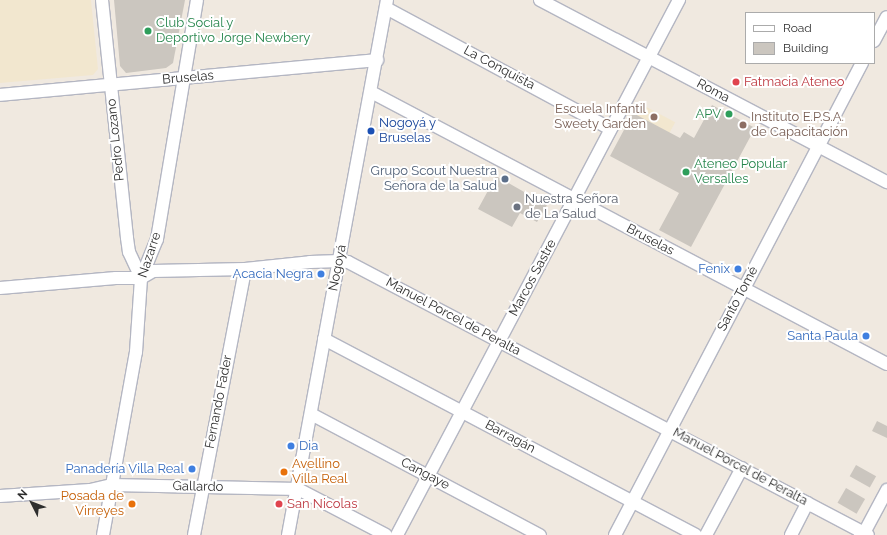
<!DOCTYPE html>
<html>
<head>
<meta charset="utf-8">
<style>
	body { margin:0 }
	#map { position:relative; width:887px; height:535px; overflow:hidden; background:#f0e9e0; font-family:Raleway,sans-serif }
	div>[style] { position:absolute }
	.education>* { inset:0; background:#f2e7cf; transform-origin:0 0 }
	.building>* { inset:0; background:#cbc6bf; transform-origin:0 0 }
	.roads { filter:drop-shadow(1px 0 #b4b6c2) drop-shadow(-1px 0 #b4b6c2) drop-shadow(0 1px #b4b6c2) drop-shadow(0 -1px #b4b6c2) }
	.minor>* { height:12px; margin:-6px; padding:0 6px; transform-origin:6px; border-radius:6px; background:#fff }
	.dots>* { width:11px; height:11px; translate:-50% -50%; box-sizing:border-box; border:2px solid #fff; border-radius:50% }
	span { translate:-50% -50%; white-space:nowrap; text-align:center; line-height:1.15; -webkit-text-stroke:4px #fff; paint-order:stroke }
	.leisure-label { font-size:13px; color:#27864d }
	.left { translate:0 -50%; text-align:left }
	.right { translate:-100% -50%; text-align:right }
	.street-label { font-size:13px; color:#2e2e2e }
	.health-label { font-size:13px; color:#be3a42 }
	.education-label { font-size:13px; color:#785e54 }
	.transit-label { font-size:13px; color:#164399 }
	.service-label { font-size:13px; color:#4e5e75 }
	.worship-label { font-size:13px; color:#5b616d }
	.shop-label { font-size:13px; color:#366cbe }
	.food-label { font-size:13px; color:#c56008 }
	.legend { position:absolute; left:745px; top:12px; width:130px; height:52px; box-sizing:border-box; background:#fff; border:1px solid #ababab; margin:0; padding:5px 7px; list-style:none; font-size:12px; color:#2e2e2e }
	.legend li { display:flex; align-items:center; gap:8px; height:20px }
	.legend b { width:20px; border:1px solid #ababab }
	.north { position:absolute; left:12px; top:483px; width:40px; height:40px; -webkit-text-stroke:3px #fff; paint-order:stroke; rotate:312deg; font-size:11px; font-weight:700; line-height:16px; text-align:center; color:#2e2e2e }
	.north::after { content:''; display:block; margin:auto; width:14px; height:18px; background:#2e2e2e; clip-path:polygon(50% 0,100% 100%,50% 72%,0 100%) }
</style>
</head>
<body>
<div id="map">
	<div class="education">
		<div style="clip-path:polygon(0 0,91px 0,98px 69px,93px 75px,0 83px)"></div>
		<div style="left:639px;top:103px;width:41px;height:12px;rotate:28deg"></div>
	</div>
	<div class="building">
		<div style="clip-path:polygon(114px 0,185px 0,173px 63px,166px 68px,126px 73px,120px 66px)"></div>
		<div style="clip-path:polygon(712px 105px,755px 128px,691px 247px,659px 230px,679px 193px,610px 156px,633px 113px,680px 138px,684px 132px,694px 138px)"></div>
		<div style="clip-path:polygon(496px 176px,547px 205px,537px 222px,520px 213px,512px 227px,478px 209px)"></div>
		<div style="clip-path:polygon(877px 421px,887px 426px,887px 438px,872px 431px)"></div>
		<div style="left:856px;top:465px;width:23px;height:13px;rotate:29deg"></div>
		<div style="left:846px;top:488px;width:22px;height:17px;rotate:30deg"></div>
	</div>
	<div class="roads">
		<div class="minor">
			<div style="left:102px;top:0;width:239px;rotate:84deg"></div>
			<div style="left:127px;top:238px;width:14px;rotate:82deg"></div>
			<div style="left:129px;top:252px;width:29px;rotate:65deg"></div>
			<div style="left:540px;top:0;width:392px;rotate:27.7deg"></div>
			<div style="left:386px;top:8px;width:255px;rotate:28.3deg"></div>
			<div style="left:874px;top:41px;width:27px;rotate:-62deg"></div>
			<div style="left:371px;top:92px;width:583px;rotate:27.8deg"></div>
			<div style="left:0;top:95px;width:379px;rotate:-5.3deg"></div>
			<div style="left:0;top:288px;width:116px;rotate:-4.9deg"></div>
			<div style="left:116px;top:278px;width:25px"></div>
			<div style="left:141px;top:278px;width:14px;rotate:-30deg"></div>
			<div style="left:153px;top:271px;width:92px;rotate:-1.2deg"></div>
			<div style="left:245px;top:269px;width:65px;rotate:-6.1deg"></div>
			<div style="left:310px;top:262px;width:30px;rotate:-2deg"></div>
			<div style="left:340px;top:261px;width:8px;rotate:7deg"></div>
			<div style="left:348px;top:262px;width:587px;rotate:27.7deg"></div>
			<div style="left:324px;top:339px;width:420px;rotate:27.8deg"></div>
			<div style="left:311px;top:414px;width:259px;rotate:27.9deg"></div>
			<div style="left:0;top:496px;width:90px;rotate:-3.8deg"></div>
			<div style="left:90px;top:490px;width:23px;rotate:-13deg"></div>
			<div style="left:112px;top:485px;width:186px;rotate:1.2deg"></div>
			<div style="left:298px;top:489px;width:99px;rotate:27.6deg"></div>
			<div style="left:103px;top:535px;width:186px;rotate:-79.8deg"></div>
			<div style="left:136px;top:352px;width:74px;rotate:-86.1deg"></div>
			<div style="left:141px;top:278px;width:42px;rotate:-67.7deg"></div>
			<div style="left:157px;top:239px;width:242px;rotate:-80.5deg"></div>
			<div style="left:194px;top:535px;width:271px;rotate:-79.1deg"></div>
			<div style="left:288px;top:535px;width:544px;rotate:-79.52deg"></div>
			<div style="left:397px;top:535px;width:605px;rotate:-62.21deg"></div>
			<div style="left:615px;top:535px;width:533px;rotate:-62.38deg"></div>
			<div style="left:706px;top:535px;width:76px;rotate:-61.8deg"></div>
			<div style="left:791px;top:535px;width:36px;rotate:-63deg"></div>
			<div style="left:860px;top:535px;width:4px;rotate:-27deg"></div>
			<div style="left:864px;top:533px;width:49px;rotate:-61.9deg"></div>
		</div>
	</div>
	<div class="dots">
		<div style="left:148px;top:31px;background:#2e9e5b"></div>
		<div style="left:736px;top:82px;background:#e0444e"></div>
		<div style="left:729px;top:114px;background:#2e9e5b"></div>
		<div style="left:654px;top:117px;background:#8d6e63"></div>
		<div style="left:743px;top:125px;background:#8d6e63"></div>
		<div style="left:371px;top:131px;background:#1a4fb4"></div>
		<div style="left:686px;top:172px;background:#2e9e5b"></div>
		<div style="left:505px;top:179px;background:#5c6f8a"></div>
		<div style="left:517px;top:207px;background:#6b7280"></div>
		<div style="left:738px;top:269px;background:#3f7fe0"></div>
		<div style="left:321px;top:274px;background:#3f7fe0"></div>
		<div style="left:866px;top:336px;background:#3f7fe0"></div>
		<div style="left:291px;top:446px;background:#3f7fe0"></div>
		<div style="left:192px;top:469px;background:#3f7fe0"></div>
		<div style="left:284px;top:472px;background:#e8710a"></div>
		<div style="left:132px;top:504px;background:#e8710a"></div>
		<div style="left:279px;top:504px;background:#e0444e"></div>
	</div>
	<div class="leisure-label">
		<span class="left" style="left:156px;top:31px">Club Social y<br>Deportivo Jorge Newbery</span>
		<span class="right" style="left:721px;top:114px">APV</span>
		<span class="left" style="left:694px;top:172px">Ateneo Popular<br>Versalles</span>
	</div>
	<div class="street-label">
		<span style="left:499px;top:68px;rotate:28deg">La Conquista</span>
		<span style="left:188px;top:78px;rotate:-5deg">Bruselas</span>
		<span style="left:713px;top:91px;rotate:28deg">Roma</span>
		<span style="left:116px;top:140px;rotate:-96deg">Pedro Lozano</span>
		<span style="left:650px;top:240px;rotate:28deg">Bruselas</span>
		<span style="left:150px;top:255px;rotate:-72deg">Nazarre</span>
		<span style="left:338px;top:268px;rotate:-79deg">Nogoyá</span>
		<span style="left:533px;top:278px;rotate:-62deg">Marcos Sastre</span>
		<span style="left:738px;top:299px;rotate:-62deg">Santo Tomé</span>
		<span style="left:453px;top:317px;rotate:28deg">Manuel Porcel de Peralta</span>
		<span style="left:219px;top:402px;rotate:-79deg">Fernando Fader</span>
		<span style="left:510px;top:437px;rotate:28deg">Barragán</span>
		<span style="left:740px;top:467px;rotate:28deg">Manuel Porcel de Peralta</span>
		<span style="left:425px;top:474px;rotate:28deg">Cangaye</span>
		<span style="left:198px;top:487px;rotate:1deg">Gallardo</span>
	</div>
	<div class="health-label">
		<span class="left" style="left:744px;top:82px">Fatmacia Ateneo</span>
		<span class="left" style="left:287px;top:504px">San Nicolas</span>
	</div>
	<div class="education-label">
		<span class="right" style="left:646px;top:117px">Escuela Infantil<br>Sweety Garden</span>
		<span class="left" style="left:751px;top:125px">Instituto E.P.S.A.<br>de Capacitación</span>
	</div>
	<div class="transit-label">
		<span class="left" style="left:379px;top:131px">Nogoyá y<br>Bruselas</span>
	</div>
	<div class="service-label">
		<span class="right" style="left:497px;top:179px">Grupo Scout Nuestra<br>Señora de la Salud</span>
	</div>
	<div class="worship-label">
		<span class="left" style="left:525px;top:207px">Nuestra Señora<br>de La Salud</span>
	</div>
	<div class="shop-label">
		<span class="right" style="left:730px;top:269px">Fenix</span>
		<span class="right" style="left:313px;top:274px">Acacia Negra</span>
		<span class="right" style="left:858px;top:336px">Santa Paula</span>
		<span class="left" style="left:299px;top:446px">Dia</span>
		<span class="right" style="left:184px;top:469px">Panadería Villa Real</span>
	</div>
	<div class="food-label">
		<span class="left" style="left:292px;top:472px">Avellino<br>Villa Real</span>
		<span class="right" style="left:124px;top:504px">Posada de<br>Virreyes</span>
	</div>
	<ul class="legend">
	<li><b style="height:5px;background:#fff"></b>Road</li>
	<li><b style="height:11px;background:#cbc6bf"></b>Building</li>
	</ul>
	<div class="north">N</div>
</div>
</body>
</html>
